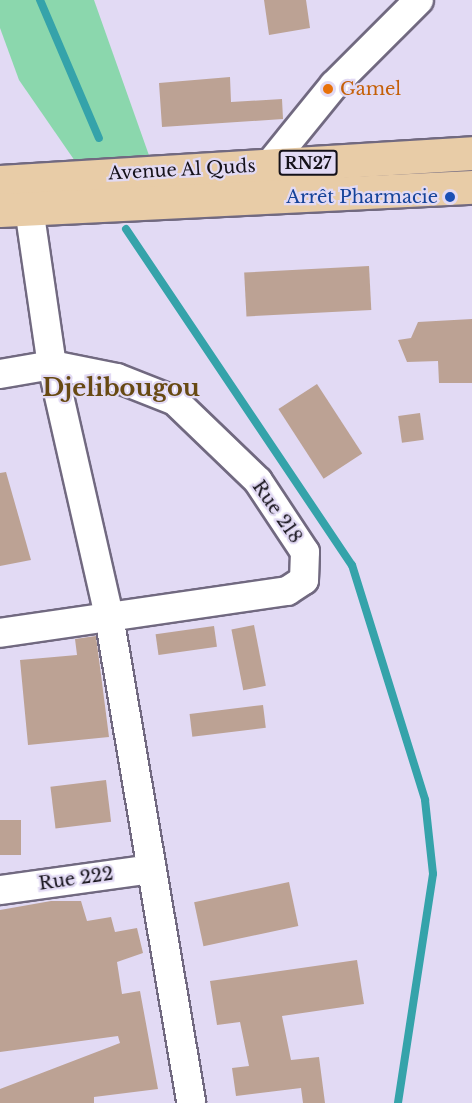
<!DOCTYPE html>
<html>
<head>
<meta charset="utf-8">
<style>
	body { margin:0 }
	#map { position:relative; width:472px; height:1103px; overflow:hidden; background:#e2daf4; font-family:"Libre Baskerville",serif }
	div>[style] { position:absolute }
	.green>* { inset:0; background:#8bd7ad }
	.stream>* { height:8px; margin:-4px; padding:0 4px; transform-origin:4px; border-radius:4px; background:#35a3aa }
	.building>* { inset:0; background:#bca294; transform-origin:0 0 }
	.roads { filter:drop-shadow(2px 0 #716980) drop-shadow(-2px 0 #716980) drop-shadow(0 2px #716980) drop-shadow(0 -2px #716980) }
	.minor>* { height:28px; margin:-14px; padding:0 14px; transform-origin:14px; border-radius:14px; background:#fff }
	.primary>* { height:33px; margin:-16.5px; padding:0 16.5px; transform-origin:16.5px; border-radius:16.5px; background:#e8cca7 }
	.dots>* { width:16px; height:16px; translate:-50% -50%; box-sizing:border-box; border:3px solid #e2daf4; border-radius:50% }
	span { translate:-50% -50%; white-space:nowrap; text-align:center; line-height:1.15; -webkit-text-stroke:4.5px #e2daf4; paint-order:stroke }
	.shield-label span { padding:2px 4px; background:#e2daf4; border:2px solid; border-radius:4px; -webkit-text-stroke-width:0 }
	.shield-label { font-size:16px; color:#141119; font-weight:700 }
	.food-label { font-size:18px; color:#c56008 }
	.left { translate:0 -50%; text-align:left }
	.street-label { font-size:18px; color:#141119 }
	.transit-label { font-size:18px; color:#164399 }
	.right { translate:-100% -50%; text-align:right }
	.district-label { font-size:24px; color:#674912; font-weight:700 }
</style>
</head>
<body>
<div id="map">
	<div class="green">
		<div style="clip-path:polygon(0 0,94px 0,151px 161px,77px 164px,19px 80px,0 28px)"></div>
	</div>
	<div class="stream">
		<div style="left:40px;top:0;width:150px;rotate:66.9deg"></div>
		<div style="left:126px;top:229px;width:405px;rotate:56.1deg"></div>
		<div style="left:352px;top:565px;width:246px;rotate:72.7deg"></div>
		<div style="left:425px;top:800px;width:74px;rotate:83.8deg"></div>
		<div style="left:433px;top:874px;width:232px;rotate:98.7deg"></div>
	</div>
	<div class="building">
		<div style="clip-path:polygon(264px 0,306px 0,310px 28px,269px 35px)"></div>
		<div style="clip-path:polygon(230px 77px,231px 102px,282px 99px,283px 119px,162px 127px,159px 83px)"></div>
		<div style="left:369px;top:266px;width:44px;height:125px;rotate:87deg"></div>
		<div style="clip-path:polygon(472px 319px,472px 383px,439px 383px,438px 361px,407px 362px,398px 340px,411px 338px,418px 322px)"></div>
		<div style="left:317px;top:384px;width:83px;height:46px;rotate:57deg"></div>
		<div style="left:420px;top:413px;width:27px;height:22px;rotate:82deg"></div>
		<div style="clip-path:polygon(6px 472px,31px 560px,0 566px,0 473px)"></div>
		<div style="left:254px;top:625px;width:62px;height:23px;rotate:79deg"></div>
		<div style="left:214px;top:626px;width:21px;height:59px;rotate:82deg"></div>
		<div style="clip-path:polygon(96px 636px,109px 737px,28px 745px,20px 660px,77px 655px,75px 639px)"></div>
		<div style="left:263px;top:705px;width:23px;height:74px;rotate:83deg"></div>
		<div style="left:106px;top:780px;width:42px;height:56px;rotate:83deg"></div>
		<div style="left:0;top:820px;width:21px;height:35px"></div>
		<div style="left:289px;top:882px;width:45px;height:97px;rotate:78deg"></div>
		<div style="clip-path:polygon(51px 901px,81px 901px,87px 921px,111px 917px,115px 932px,137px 928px,143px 953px,117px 962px,122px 994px,140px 991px,158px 1089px,94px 1097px,94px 1103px,0 1103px,0 1089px,120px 1043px,118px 1036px,0 1052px,0 910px)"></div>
		<div style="clip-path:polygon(357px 960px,364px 1004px,282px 1016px,291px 1060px,319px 1057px,325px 1103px,303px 1103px,301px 1088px,236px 1096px,232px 1068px,249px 1066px,240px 1022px,217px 1025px,210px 981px)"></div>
	</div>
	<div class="roads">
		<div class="minor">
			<div style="left:269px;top:165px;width:103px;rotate:-50.9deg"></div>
			<div style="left:334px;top:85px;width:120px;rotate:-45deg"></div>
			<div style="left:29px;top:208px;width:159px;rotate:81.7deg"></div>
			<div style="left:52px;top:365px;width:257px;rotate:77.2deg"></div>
			<div style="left:109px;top:616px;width:494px;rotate:80.4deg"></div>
			<div style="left:0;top:374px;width:53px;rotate:-9.8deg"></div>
			<div style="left:52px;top:365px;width:66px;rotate:11.3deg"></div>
			<div style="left:117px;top:378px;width:62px;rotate:21.6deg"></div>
			<div style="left:175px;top:401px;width:115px;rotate:43.9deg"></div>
			<div style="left:258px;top:481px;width:85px;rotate:56.5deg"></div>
			<div style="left:305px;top:552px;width:28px;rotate:92deg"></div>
			<div style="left:304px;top:580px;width:20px;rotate:147deg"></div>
			<div style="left:287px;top:591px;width:290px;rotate:171.7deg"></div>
			<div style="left:0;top:890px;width:153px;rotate:-7.9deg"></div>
		</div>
		<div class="primary">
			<div style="left:0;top:182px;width:473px;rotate:-3.5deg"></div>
			<div style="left:0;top:210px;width:473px;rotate:-2.8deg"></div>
		</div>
	</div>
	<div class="dots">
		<div style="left:328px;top:89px;background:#e8710a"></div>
		<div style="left:450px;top:197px;background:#1a4fb4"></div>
	</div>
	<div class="shield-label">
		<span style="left:308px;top:163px">RN27</span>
	</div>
	<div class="food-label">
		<span class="left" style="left:340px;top:89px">Gamel</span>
	</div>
	<div class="street-label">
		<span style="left:182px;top:170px;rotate:-3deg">Avenue Al Quds</span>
		<span style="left:277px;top:512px;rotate:55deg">Rue 218</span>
		<span style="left:76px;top:879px;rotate:-8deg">Rue 222</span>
	</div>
	<div class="transit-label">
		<span class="right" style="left:438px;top:197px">Arrêt Pharmacie</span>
	</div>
	<div class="district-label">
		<span style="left:121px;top:388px">Djelibougou</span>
	</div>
</div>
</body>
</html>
